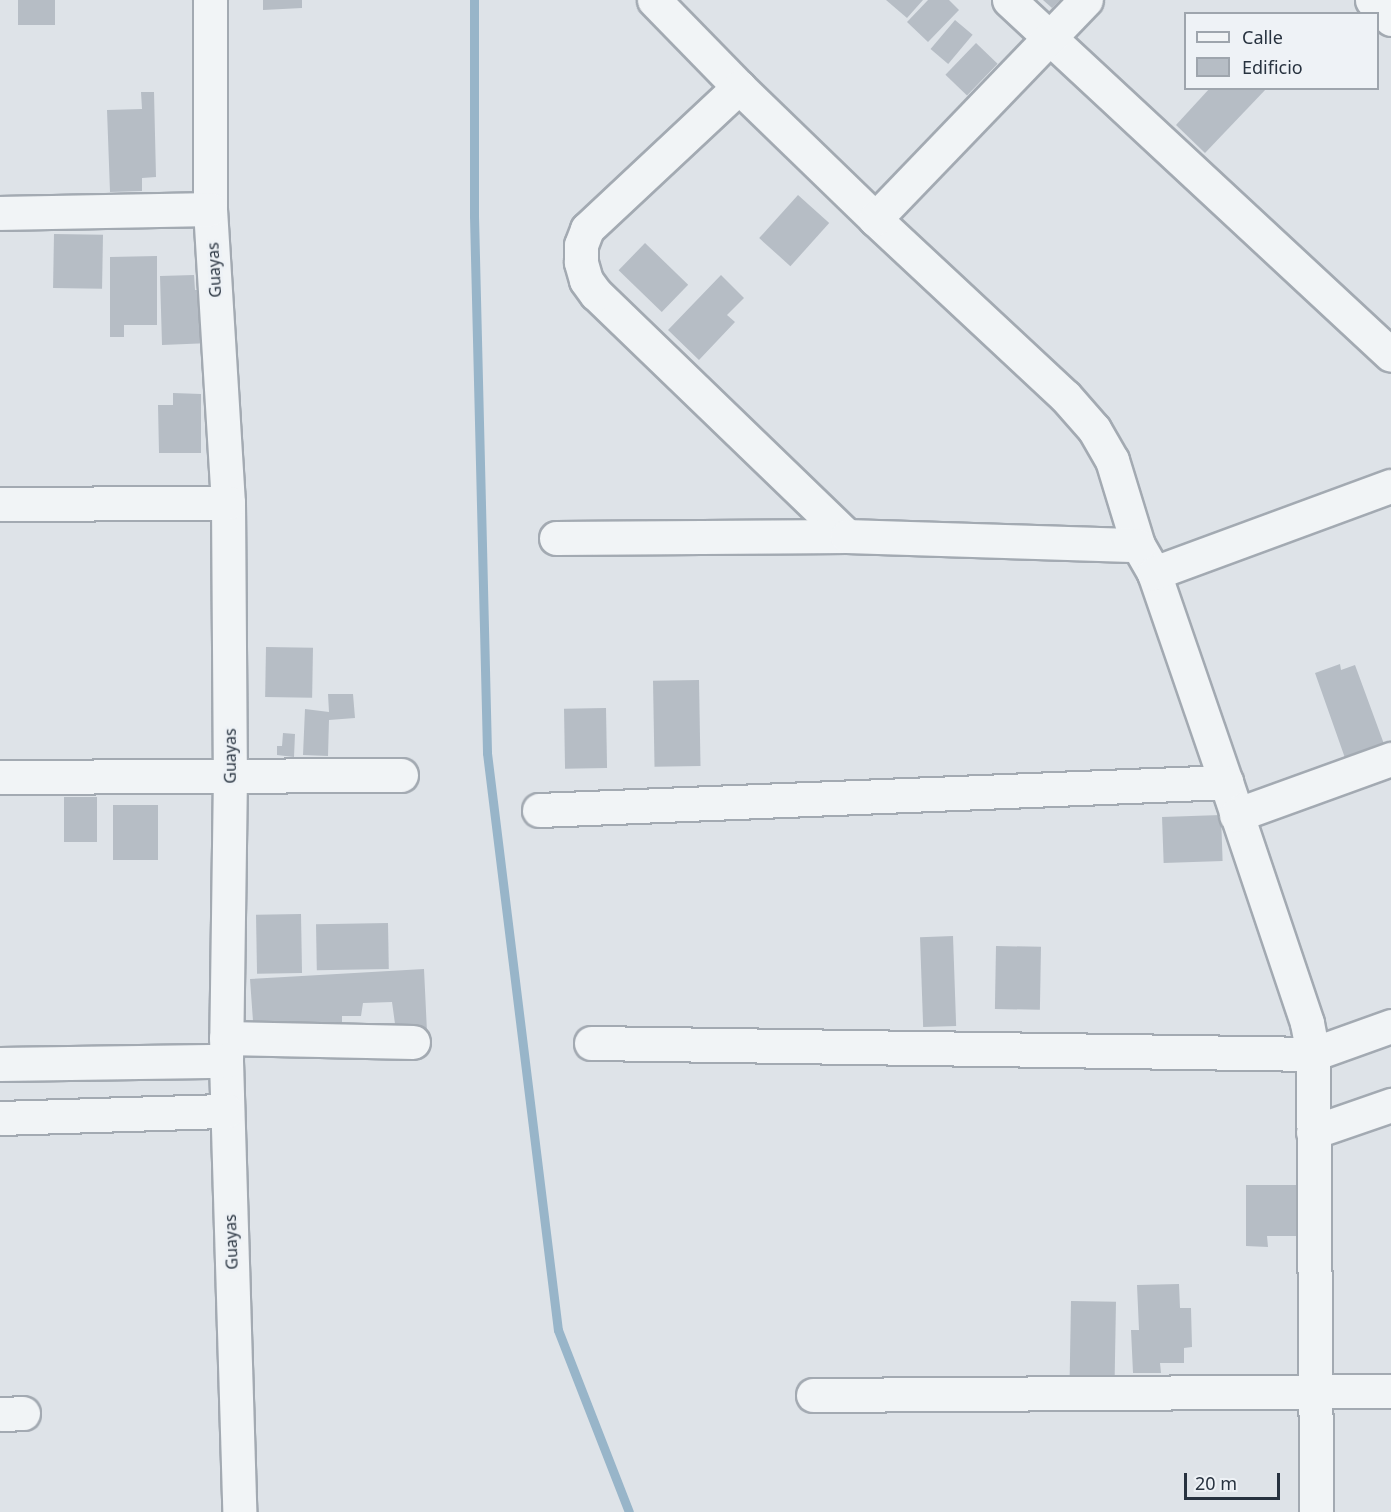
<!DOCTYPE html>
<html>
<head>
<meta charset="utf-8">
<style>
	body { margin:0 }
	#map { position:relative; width:1391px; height:1512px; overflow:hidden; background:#dee3e8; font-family:"Noto Sans",sans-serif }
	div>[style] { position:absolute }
	.stream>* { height:9px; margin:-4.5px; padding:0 4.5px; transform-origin:4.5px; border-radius:4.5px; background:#98b5c9 }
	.building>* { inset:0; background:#b6bdc5; transform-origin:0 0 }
	.roads { filter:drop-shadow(2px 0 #a3aab2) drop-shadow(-2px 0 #a3aab2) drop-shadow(0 2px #a3aab2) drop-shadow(0 -2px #a3aab2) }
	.minor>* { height:33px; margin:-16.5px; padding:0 16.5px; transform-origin:16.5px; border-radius:16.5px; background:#f1f4f6 }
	span { translate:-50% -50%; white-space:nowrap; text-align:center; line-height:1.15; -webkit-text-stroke:6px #eef2f6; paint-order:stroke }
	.street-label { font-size:16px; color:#27323f }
	.legend { position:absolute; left:1184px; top:12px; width:195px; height:78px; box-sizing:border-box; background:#eef2f6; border:2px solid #9ea5ad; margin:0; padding:8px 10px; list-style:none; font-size:18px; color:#27323f }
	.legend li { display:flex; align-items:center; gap:12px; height:30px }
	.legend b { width:30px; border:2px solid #9ea5ad }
	.scale { position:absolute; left:1184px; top:1473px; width:96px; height:27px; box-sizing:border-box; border:3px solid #27323f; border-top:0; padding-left:8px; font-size:18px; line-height:21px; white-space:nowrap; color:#27323f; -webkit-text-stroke:4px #eef2f6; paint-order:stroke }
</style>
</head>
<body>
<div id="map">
	<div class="stream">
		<div style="left:474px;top:0;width:216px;rotate:90deg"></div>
		<div style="left:474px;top:216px;width:537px;rotate:88.61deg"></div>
		<div style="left:487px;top:753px;width:581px;rotate:82.99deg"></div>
		<div style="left:558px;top:1330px;width:195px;rotate:68.7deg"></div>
	</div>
	<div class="building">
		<div style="left:18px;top:0;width:37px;height:25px"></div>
		<div style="clip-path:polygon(263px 0,302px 0,302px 8px,263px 10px)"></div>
		<div style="clip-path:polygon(886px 0,923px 0,907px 18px)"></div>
		<div style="clip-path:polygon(928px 0,949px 0,959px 10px,928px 42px,907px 22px)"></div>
		<div style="clip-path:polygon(1043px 0,1060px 0,1052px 8px)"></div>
		<div style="left:955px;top:20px;width:23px;height:38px;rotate:40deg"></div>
		<div style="left:976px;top:43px;width:30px;height:44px;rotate:44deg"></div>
		<div style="clip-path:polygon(1210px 88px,1267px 88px,1205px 153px,1176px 125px)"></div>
		<div style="clip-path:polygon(141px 92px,154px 92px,156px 177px,142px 178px,142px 191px,110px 192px,107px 110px,142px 109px)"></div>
		<div style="left:798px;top:195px;width:42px;height:58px;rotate:42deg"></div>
		<div style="left:54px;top:234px;width:49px;height:54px;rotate:1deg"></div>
		<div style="left:645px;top:243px;width:60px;height:38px;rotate:44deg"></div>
		<div style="clip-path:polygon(157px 256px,157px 325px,124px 325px,124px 337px,110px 337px,110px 257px)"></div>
		<div style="clip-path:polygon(194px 275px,195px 290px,209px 290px,211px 343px,162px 345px,160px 276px)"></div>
		<div style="clip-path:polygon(721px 275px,744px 298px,727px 315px,735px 322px,699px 360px,668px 330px)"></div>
		<div style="clip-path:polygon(173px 393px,201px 394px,201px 453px,159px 453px,158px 405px,173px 405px)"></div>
		<div style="left:266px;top:647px;width:47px;height:50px;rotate:1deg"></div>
		<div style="clip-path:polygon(1340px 664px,1341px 670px,1355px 665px,1384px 744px,1345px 758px,1315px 673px)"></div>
		<div style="left:699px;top:680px;width:86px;height:46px;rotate:89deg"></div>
		<div style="clip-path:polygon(328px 694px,353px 694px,355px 718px,329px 720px,328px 756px,303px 755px,305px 709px,329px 712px)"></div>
		<div style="left:606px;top:708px;width:60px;height:42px;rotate:89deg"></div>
		<div style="clip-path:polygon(283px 733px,295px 734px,294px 757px,277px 755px,277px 746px,282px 746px)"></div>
		<div style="left:64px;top:797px;width:33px;height:45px"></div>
		<div style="left:158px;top:805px;width:55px;height:45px;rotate:90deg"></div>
		<div style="left:1221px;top:815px;width:46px;height:59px;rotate:88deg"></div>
		<div style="left:301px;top:914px;width:59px;height:45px;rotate:89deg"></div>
		<div style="left:388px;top:923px;width:46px;height:72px;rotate:89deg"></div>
		<div style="left:953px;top:936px;width:90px;height:33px;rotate:88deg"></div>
		<div style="left:996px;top:946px;width:45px;height:63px;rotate:1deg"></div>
		<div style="clip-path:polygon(424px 969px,427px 1032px,396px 1031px,392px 1002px,363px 1003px,361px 1016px,342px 1016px,342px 1034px,258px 1032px,253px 1021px,250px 979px)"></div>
		<div style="clip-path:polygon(1246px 1185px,1300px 1185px,1299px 1236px,1267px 1236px,1268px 1247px,1246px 1246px)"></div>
		<div style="clip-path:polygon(1179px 1284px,1180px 1308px,1191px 1308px,1192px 1347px,1184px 1348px,1184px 1363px,1160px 1363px,1161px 1373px,1133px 1373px,1131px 1330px,1139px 1330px,1137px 1285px)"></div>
		<div style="left:1071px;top:1301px;width:45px;height:79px;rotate:1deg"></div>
	</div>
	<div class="roads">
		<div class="minor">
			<div style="left:210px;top:0;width:209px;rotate:90deg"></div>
			<div style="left:210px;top:209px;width:295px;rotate:86.5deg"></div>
			<div style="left:228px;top:503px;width:271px;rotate:89.6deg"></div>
			<div style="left:230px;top:774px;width:287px;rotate:90.8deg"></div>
			<div style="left:226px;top:1061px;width:451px;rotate:88.3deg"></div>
			<div style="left:654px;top:0;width:122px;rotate:45.7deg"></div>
			<div style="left:1009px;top:0;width:521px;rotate:42.9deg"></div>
			<div style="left:1372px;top:0;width:27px;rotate:45deg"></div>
			<div style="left:0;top:213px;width:210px;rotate:-1.1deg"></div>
			<div style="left:875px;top:219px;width:260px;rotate:43deg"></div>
			<div style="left:1065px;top:396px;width:44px;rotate:48.7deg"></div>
			<div style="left:1094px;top:429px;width:36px;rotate:60deg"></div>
			<div style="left:1112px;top:460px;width:89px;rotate:73deg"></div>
			<div style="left:1138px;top:545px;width:32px;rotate:60deg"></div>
			<div style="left:1154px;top:573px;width:221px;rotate:71deg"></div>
			<div style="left:1226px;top:782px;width:254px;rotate:71.4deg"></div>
			<div style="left:1307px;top:1023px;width:32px;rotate:79deg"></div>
			<div style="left:1313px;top:1054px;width:458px;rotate:89.6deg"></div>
			<div style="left:0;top:504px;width:228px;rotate:-0.3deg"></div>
			<div style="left:847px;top:536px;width:349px;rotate:-136deg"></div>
			<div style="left:596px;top:294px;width:17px;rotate:-126deg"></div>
			<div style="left:586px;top:280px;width:19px;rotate:-106deg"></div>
			<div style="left:581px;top:262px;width:17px;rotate:-90deg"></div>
			<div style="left:581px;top:245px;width:17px;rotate:-69deg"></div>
			<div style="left:587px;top:229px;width:208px;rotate:-43.1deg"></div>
			<div style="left:739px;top:87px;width:190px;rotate:44.1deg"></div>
			<div style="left:875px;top:219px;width:304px;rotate:-46.1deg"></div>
			<div style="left:556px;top:538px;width:291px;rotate:-0.4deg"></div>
			<div style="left:847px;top:536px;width:291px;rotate:1.8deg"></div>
			<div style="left:1154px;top:573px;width:252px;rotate:-20.2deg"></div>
			<div style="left:0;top:777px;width:401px;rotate:-0.3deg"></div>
			<div style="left:539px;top:810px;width:688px;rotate:-2.33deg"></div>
			<div style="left:1236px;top:815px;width:165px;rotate:-19.9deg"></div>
			<div style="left:226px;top:1038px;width:187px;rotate:1.2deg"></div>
			<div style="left:591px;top:1043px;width:722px;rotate:0.87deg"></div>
			<div style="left:1313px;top:1054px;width:83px;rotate:-19.7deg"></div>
			<div style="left:0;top:1064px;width:226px;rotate:-0.8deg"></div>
			<div style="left:0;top:1118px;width:227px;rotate:-1.8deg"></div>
			<div style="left:1313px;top:1132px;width:83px;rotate:-19.1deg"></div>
			<div style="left:813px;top:1395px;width:578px;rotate:-0.4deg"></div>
			<div style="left:0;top:1414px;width:23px;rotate:-2deg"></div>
		</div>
	</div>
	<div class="street-label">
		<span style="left:214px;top:270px;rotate:-93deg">Guayas</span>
		<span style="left:230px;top:756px;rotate:-90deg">Guayas</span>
		<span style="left:231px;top:1242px;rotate:-92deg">Guayas</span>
	</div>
	<ul class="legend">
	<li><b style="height:8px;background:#f1f4f6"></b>Calle</li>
	<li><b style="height:16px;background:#b6bdc5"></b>Edificio</li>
	</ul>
	<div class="scale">20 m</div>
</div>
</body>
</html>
